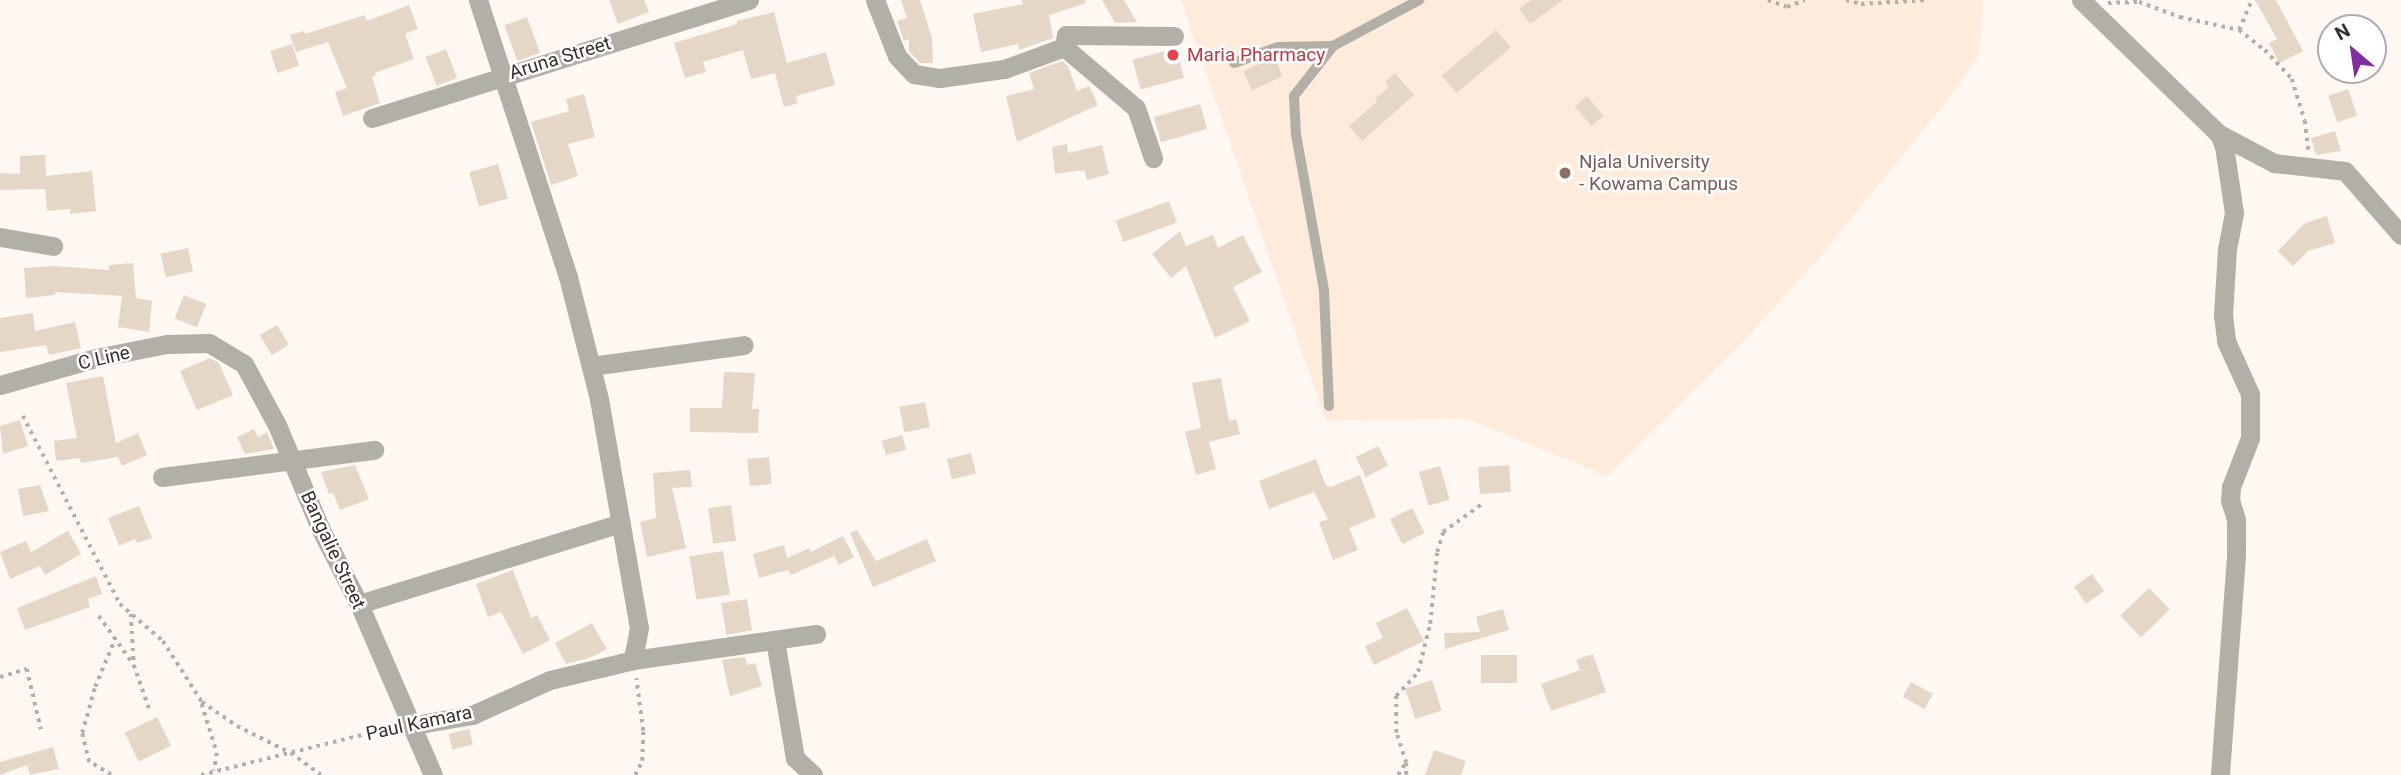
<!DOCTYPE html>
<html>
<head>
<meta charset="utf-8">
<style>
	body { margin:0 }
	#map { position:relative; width:2401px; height:775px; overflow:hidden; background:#fef7f2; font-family:Roboto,sans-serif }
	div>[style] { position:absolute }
	.built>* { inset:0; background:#feebdc }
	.building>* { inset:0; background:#e5d7c8; transform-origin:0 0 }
	.path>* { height:3.5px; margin-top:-1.75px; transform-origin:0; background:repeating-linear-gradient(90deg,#b4ada8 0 3.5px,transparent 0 8.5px) }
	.service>* { height:10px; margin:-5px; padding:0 5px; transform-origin:5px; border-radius:5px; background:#b2afa7 }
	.minor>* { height:19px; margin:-9.5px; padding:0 9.5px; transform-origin:9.5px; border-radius:9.5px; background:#b2afa7 }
	.dots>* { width:19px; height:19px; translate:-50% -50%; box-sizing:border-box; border:4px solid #fff; border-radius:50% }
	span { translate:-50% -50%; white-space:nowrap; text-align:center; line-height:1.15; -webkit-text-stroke:5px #fff; paint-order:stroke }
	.health-label { font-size:19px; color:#be3a42 }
	.left { translate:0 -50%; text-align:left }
	.street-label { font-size:19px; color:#37302b }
	.education-label { font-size:19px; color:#785e54 }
	.north { position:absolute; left:2317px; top:14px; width:70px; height:70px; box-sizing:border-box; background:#fff; border:2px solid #afacaa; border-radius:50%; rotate:331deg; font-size:19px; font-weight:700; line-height:28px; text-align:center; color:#37302b }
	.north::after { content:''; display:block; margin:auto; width:24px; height:32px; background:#802f9f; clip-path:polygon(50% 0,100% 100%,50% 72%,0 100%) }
</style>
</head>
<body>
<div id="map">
	<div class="built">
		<div style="clip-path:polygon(1181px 0,1983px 0,1979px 55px,1954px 92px,1823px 253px,1746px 339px,1607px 476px,1466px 418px,1326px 421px)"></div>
	</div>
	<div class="building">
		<div style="clip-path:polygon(609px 0,644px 0,649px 12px,618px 24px)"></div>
		<div style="clip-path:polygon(901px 0,920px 0,932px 38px,933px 63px,920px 63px,909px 51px,909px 39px,904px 41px,897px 21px,907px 18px)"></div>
		<div style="clip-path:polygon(1022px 0,1085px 0,1086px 3px,1049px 15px,1053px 38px,1019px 50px,1018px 44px,981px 52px,973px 14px,1023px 4px)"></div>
		<div style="clip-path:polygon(1102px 0,1124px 0,1137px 22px,1115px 23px)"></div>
		<div style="clip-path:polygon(1531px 0,1563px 0,1530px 24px,1519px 9px)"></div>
		<div style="clip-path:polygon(2255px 0,2276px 0,2303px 51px,2279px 63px,2269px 43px,2277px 39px)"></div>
		<div style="clip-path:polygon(409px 5px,418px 29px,405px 34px,414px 59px,375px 73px,376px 75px,372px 77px,380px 103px,343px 116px,335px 92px,347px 88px,328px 42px,296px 52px,290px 35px,304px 31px,305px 34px,365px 15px,367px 21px)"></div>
		<div style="clip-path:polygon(774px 12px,787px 63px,826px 52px,835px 85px,796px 96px,798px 103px,784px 107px,775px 73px,751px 79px,743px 50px,703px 62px,706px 72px,685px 78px,674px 43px,737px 24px,737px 21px)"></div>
		<div style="left:527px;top:17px;width:38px;height:24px;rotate:70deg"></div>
		<div style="left:1496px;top:30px;width:23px;height:71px;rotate:50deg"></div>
		<div style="left:292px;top:44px;width:23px;height:23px;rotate:72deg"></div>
		<div style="left:1176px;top:48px;width:31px;height:45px;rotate:75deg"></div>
		<div style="left:446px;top:49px;width:31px;height:22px;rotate:69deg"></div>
		<div style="left:1274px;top:57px;width:21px;height:34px;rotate:65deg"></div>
		<div style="clip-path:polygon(1062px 61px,1068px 66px,1077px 91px,1089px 86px,1098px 105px,1017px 142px,1006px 96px,1034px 89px,1029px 73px)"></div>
		<div style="clip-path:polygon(1395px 73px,1414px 95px,1362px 141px,1349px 126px,1377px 102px,1375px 99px,1389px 87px,1385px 82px)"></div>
		<div style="left:2348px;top:89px;width:28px;height:21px;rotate:71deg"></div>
		<div style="clip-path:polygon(584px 94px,595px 137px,568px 144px,578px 176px,551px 185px,531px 122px,569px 111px,566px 99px)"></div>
		<div style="left:1587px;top:96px;width:26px;height:16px;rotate:50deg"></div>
		<div style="left:1200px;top:104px;width:26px;height:48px;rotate:74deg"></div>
		<div style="clip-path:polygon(2335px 131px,2341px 151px,2316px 155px,2311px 138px)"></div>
		<div style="clip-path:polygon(1067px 144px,1068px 153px,1102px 145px,1109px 174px,1087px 180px,1084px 170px,1055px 174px,1052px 147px)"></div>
		<div style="clip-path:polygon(45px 155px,46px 176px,92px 171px,96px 211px,70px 214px,70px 209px,47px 211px,45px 189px,0 190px,0 173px,20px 174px,20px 156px)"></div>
		<div style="left:498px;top:164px;width:36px;height:30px;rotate:74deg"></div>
		<div style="left:1169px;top:201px;width:23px;height:57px;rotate:70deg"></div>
		<div style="clip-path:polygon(2327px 216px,2335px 243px,2308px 251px,2293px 266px,2278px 251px,2305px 223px)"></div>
		<div style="clip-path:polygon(1180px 231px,1186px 246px,1213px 235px,1218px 248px,1243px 235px,1262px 272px,1233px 287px,1250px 321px,1215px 338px,1186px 266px,1171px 278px,1152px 254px)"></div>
		<div style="left:188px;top:248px;width:24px;height:28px;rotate:78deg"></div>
		<div style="clip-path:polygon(133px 263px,136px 298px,152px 301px,149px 332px,118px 327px,122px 296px,55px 292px,55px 295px,26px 298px,24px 268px,54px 266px,109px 270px,109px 265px)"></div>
		<div style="left:184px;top:295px;width:24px;height:25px;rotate:22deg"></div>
		<div style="clip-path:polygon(33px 313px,35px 331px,75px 322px,81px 348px,49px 355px,46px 345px,0 352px,0 318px)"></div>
		<div style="left:277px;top:325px;width:23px;height:20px;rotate:59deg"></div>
		<div style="clip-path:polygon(210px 358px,219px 363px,233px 395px,197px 410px,180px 371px)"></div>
		<div style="clip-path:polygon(724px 372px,755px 373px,752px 409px,759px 409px,758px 433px,690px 432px,690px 408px,722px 408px)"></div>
		<div style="clip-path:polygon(103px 376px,116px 443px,138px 433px,147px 455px,122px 466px,118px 457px,81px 463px,80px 458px,56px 461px,54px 441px,77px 438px,66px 383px)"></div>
		<div style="clip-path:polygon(1221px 378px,1229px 421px,1236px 419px,1240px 434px,1209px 442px,1216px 469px,1196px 475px,1185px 432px,1201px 428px,1192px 383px)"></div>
		<div style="left:925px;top:402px;width:26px;height:26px;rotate:79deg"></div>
		<div style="clip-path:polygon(20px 420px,28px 446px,3px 454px,0 426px)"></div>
		<div style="clip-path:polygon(254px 429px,258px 437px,267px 432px,274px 449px,245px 454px,237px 437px)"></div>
		<div style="left:902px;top:435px;width:15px;height:21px;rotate:74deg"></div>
		<div style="left:1378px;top:446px;width:22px;height:25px;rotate:63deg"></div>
		<div style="left:971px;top:453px;width:21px;height:25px;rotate:76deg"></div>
		<div style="left:769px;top:457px;width:27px;height:22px;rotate:84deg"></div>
		<div style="clip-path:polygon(1316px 459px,1326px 486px,1331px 487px,1360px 475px,1376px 517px,1349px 528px,1358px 550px,1333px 560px,1319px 522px,1328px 519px,1314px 492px,1269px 509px,1259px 481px)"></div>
		<div style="clip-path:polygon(355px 465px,369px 499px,340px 510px,333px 493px,329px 494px,321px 472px)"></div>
		<div style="left:1509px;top:465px;width:27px;height:31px;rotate:86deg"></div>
		<div style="left:1440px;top:466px;width:35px;height:22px;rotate:74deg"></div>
		<div style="clip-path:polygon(690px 470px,692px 487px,672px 488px,686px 548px,647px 557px,640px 522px,656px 518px,653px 473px)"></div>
		<div style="clip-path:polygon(40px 485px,49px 511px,23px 516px,18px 489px)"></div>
		<div style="left:731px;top:505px;width:36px;height:23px;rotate:82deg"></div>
		<div style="clip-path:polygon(139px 506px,152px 538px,137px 543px,135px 539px,119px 546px,108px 518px)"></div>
		<div style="left:1412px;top:508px;width:28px;height:25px;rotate:63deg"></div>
		<div style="clip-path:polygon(857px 530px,876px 561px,927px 539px,936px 561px,873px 587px,850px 533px)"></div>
		<div style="clip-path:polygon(68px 531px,81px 554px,45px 575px,40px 566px,10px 579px,0 552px,26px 541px,31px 552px)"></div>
		<div style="clip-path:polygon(843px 536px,854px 557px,839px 565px,834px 556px,791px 575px,788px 570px,759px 578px,753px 554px,784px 545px,787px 558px,809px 548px,811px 552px)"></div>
		<div style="left:723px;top:551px;width:44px;height:34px;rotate:81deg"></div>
		<div style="clip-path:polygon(513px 570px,531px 618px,537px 615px,550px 640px,523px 654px,501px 612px,488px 617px,476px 584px)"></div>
		<div style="left:2092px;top:574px;width:21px;height:22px;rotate:55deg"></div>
		<div style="clip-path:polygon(96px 576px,102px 594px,88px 599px,90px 607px,25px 630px,17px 608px)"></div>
		<div style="left:2149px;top:588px;width:30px;height:40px;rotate:46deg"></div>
		<div style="left:747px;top:599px;width:32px;height:26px;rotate:81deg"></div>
		<div style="clip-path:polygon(1407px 608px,1424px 641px,1374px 665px,1365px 646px,1383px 638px,1376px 623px)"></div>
		<div style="clip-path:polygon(1503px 609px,1509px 630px,1445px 649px,1444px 633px,1480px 632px,1476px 617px)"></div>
		<div style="clip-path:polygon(592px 623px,607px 649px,592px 657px,566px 664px,555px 643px)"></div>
		<div style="clip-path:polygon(1593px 654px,1606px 692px,1551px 711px,1541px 684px,1580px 670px,1576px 660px)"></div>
		<div style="left:1481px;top:655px;width:36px;height:28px"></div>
		<div style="clip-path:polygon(745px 657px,747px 665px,755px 663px,762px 686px,730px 696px,722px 660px)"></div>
		<div style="left:1432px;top:680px;width:32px;height:28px;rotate:72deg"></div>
		<div style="left:1911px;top:682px;width:25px;height:17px;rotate:29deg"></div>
		<div style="left:157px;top:717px;width:32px;height:36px;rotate:64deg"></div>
		<div style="left:469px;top:729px;width:16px;height:21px;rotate:76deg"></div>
		<div style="clip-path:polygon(53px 747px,59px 769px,30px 775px,27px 765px,0 775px,0 762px)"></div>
		<div style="clip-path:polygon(1434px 750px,1466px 761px,1461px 775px,1425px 775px)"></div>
	</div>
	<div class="path">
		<div style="left:1768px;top:0;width:20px;rotate:20deg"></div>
		<div style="left:1787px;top:7px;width:19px;rotate:-21deg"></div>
		<div style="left:1846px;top:0;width:16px;rotate:15deg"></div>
		<div style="left:1861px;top:4px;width:68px;rotate:-3.4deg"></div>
		<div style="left:2108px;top:3px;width:31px;rotate:-2deg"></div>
		<div style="left:2139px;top:2px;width:44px;rotate:20.1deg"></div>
		<div style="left:2180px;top:17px;width:60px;rotate:12.4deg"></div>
		<div style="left:2239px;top:30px;width:33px;rotate:38deg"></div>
		<div style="left:2265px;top:50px;width:40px;rotate:47deg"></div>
		<div style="left:2292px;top:79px;width:44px;rotate:72.8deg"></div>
		<div style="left:2305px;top:121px;width:31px;rotate:83deg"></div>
		<div style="left:2239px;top:30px;width:33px;rotate:-67deg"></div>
		<div style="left:23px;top:416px;width:212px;rotate:62.7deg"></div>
		<div style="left:120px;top:604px;width:57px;rotate:40.7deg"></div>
		<div style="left:163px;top:641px;width:72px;rotate:57.4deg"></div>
		<div style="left:202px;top:702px;width:42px;rotate:34.4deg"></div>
		<div style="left:237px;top:726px;width:60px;rotate:26.6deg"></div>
		<div style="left:291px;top:753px;width:37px;rotate:36deg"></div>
		<div style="left:131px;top:614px;width:50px;rotate:86.6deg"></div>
		<div style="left:99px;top:616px;width:60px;rotate:54.5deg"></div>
		<div style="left:134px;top:665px;width:46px;rotate:70.8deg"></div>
		<div style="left:0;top:677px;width:28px;rotate:-17deg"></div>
		<div style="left:27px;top:669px;width:62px;rotate:76.9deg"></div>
		<div style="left:202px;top:704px;width:51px;rotate:73deg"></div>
		<div style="left:217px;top:753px;width:18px;rotate:99deg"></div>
		<div style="left:111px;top:775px;width:26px;rotate:-149deg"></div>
		<div style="left:89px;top:762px;width:30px;rotate:-104deg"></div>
		<div style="left:82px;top:733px;width:48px;rotate:-74.2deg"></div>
		<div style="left:95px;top:687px;width:52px;rotate:-67.4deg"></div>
		<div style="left:201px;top:775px;width:198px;rotate:-14deg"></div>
		<div style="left:635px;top:775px;width:16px;rotate:-63deg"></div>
		<div style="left:642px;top:761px;width:30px;rotate:-88deg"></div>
		<div style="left:643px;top:731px;width:53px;rotate:-97.5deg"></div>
		<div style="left:1398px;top:775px;width:13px;rotate:-58deg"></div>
		<div style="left:1406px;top:775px;width:12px;rotate:-90deg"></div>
		<div style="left:1406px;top:763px;width:32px;rotate:-108deg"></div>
		<div style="left:1396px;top:733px;width:37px;rotate:-90deg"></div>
		<div style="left:1396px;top:696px;width:33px;rotate:-47deg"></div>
		<div style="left:1418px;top:672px;width:49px;rotate:-76deg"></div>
		<div style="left:1430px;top:624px;width:72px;rotate:-84.4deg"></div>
		<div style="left:1437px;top:552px;width:21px;rotate:-73deg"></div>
		<div style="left:1443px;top:532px;width:48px;rotate:-35.7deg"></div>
	</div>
	<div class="service">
		<div style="left:1234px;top:63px;width:47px;rotate:-20deg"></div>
		<div style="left:1278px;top:47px;width:55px;rotate:-1deg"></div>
		<div style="left:1329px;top:406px;width:116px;rotate:-92.5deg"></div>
		<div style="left:1324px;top:290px;width:158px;rotate:-100.2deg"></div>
		<div style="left:1296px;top:135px;width:39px;rotate:-93deg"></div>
		<div style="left:1294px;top:96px;width:63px;rotate:-52deg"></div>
		<div style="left:1333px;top:46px;width:98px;rotate:-28.1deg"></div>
	</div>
	<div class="minor">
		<div style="left:478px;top:0;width:291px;rotate:72deg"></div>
		<div style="left:568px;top:277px;width:126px;rotate:75.7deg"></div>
		<div style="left:599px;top:399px;width:232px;rotate:80.1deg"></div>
		<div style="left:639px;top:628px;width:33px;rotate:101deg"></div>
		<div style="left:875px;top:0;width:60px;rotate:68.6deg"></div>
		<div style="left:897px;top:56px;width:25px;rotate:47deg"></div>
		<div style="left:914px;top:74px;width:26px;rotate:9deg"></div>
		<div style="left:940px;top:78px;width:65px;rotate:-8deg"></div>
		<div style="left:1004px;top:69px;width:64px;rotate:-20.1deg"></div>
		<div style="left:1064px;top:47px;width:12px;rotate:-81deg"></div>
		<div style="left:1066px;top:35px;width:108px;rotate:0.5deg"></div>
		<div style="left:2081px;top:0;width:192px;rotate:44.2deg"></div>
		<div style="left:2219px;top:134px;width:62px;rotate:27.8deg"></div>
		<div style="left:2274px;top:163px;width:71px;rotate:6.4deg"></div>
		<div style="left:2345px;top:171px;width:85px;rotate:48.8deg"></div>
		<div style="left:1064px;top:47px;width:94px;rotate:40.3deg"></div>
		<div style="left:1136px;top:108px;width:53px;rotate:71.2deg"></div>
		<div style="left:372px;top:118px;width:395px;rotate:-17.4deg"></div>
		<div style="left:2219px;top:134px;width:13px;rotate:67deg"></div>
		<div style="left:2224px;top:146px;width:68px;rotate:81.5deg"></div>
		<div style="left:2234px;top:213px;width:37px;rotate:101deg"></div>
		<div style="left:2227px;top:249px;width:66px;rotate:93.5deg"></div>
		<div style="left:2223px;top:315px;width:26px;rotate:83deg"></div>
		<div style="left:2226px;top:341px;width:58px;rotate:65.6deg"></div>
		<div style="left:2250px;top:394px;width:44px;rotate:90deg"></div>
		<div style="left:2250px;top:438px;width:53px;rotate:111.2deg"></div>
		<div style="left:2231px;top:487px;width:13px;rotate:94deg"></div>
		<div style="left:2230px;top:500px;width:21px;rotate:73deg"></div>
		<div style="left:2236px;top:520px;width:36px;rotate:90deg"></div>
		<div style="left:2236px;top:556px;width:220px;rotate:94.2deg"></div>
		<div style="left:0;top:237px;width:54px;rotate:9.6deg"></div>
		<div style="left:591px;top:366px;width:154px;rotate:-7.8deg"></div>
		<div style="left:0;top:385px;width:100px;rotate:-15.7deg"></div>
		<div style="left:96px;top:358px;width:72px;rotate:-11.2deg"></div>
		<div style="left:167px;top:344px;width:42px;rotate:-1.4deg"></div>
		<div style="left:209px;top:343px;width:41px;rotate:31deg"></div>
		<div style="left:244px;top:364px;width:69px;rotate:61.6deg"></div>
		<div style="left:277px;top:425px;width:114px;rotate:67.3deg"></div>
		<div style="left:321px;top:530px;width:83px;rotate:62.8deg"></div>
		<div style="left:359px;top:604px;width:186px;rotate:66.6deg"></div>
		<div style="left:162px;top:477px;width:214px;rotate:-7.3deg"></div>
		<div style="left:359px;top:604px;width:274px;rotate:-17.2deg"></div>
		<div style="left:775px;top:640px;width:120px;rotate:80.4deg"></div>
		<div style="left:795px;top:758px;width:25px;rotate:43deg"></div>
		<div style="left:414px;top:725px;width:59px;rotate:-9.8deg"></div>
		<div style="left:472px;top:715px;width:85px;rotate:-24.2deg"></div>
		<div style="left:550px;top:680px;width:85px;rotate:-13.5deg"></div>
		<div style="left:633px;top:660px;width:185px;rotate:-8.1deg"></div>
	</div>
	<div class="dots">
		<div style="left:1173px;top:55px;background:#e0444e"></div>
		<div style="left:1565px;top:173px;background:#8d6e63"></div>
	</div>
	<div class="health-label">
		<span class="left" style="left:1187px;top:55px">Maria Pharmacy</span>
	</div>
	<div class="street-label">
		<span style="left:560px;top:58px;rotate:-17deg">Aruna Street</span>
		<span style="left:104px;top:358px;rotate:-13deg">C Line</span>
		<span style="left:333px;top:550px;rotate:65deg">Bangalie Street</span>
		<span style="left:419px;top:723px;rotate:-12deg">Paul Kamara</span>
	</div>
	<div class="education-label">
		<span class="left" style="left:1579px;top:173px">Njala University<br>- Kowama Campus</span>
	</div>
	<div class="north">N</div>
</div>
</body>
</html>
